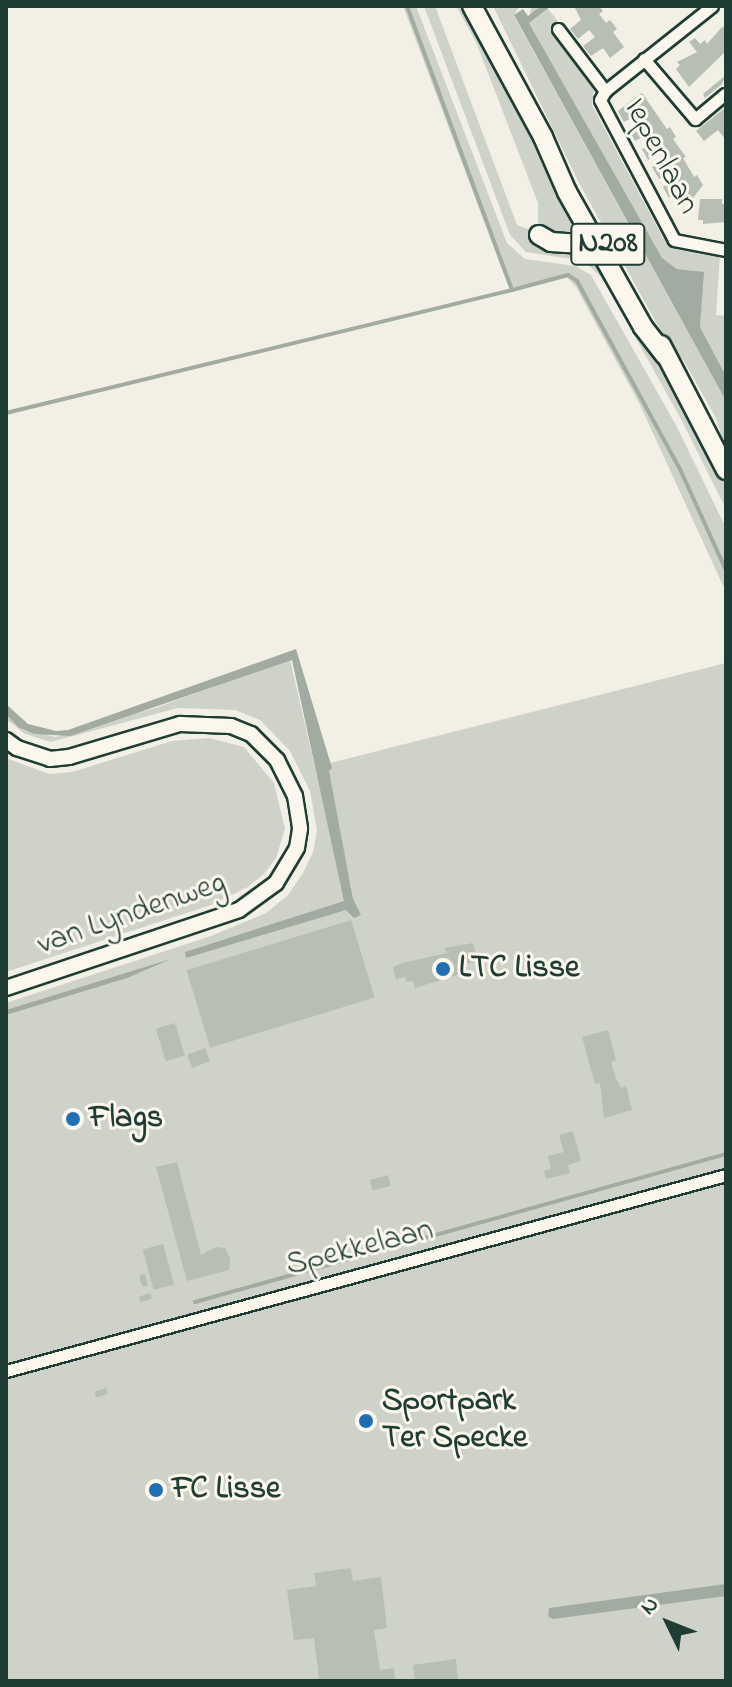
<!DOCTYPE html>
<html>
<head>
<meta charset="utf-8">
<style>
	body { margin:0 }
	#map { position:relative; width:732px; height:1687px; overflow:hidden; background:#f2f0e5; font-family:"Indie Flower",sans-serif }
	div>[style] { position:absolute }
	.green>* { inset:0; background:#cfd2c8 }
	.water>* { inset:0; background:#a2aba1 }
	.stream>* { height:4px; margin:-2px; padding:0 2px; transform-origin:2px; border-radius:2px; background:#a2aba1 }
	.building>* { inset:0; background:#b7beb3; transform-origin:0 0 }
	.roads { filter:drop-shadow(2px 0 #1f3d34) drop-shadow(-2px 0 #1f3d34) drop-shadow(0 2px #1f3d34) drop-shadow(0 -2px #1f3d34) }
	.minor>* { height:11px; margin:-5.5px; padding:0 5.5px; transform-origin:5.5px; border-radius:5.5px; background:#fbf7ec }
	.tertiary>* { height:14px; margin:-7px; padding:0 7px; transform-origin:7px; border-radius:7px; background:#fbf7ec }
	.primary>* { height:18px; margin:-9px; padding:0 9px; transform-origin:9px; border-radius:9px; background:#fbf7ec }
	.dots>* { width:22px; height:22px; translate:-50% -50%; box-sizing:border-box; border:4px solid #fbf7ec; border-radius:50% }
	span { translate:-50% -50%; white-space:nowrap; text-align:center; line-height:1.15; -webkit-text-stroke:6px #fbf7ec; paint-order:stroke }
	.shield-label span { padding:2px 6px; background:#fbf7ec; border:2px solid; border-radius:6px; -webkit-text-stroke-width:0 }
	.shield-label { font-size:30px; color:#1f3d34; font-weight:700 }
	.street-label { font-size:32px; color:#1f3d34 }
	.poi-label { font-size:32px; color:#1f3d34; font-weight:700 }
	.left { translate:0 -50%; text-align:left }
	.frame { position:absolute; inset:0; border:8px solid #1f3d34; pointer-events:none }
	.north { position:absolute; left:628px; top:1583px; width:80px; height:80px; -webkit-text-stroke:6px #fbf7ec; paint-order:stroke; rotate:313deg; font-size:22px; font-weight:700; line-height:32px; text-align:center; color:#1f3d34 }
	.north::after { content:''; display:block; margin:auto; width:28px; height:36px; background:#1f3d34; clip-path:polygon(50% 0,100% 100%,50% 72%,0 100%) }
</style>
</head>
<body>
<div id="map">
	<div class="green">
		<div style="clip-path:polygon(403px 6px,416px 6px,507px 243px,525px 259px,575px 266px,591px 275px,676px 425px,726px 528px,726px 592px,640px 405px,576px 287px,566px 276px,509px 288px)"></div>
		<div style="clip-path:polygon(424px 6px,435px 6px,517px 225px,533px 231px,545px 249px,586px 251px,592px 254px,657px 354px,690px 415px,726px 486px,726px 509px,682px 421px,603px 279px,584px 261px,526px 252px,510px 235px)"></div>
		<div style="clip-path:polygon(456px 6px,462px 6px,586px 236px,543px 232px,538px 223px,538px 203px,476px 42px)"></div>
		<div style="clip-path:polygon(493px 6px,519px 6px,514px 16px,726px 401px,726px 451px,716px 418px,684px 361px,668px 344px,578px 181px)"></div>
		<div style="clip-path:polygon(531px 6px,546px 6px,602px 79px,594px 89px,592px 105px,663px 238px,680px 250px,720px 255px,716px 315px,726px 316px,726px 376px,700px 327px,703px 273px,677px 269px,662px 259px,529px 23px)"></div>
		<div style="clip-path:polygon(290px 659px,343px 890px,351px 887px,322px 765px,726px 663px,726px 1681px,6px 1681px,6px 1003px,211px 936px,266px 913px,288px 895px,303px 873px,313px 852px,317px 830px,310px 791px,290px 751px,260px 720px,235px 710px,178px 708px,51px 742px,25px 734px,6px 719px,6px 714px,18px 727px,55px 737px,158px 707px)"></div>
		<div style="clip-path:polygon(209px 738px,244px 747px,274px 783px,285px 829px,276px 858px,265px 873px,248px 887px,211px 905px,6px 972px,6px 758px,49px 774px,72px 772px,172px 741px)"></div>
	</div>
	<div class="water">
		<div style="clip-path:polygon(541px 6px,551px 6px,529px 23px,662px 258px,677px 269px,704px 272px,700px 327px,726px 376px,726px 401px,514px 15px,523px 9px,528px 16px)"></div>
		<div style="clip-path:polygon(296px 649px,332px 768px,329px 771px,353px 899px,361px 915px,354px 918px,346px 910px,186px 958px,185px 952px,344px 901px,292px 660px,70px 736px,34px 734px,18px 727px,6px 714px,6px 704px,28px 724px,56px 731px,68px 730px)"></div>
		<div style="clip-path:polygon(171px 959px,127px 978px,6px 1015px,6px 1010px)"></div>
		<div style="clip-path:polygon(726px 1584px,726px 1596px,553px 1619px,548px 1616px,549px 1608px)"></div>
	</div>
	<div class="stream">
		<div style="left:512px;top:290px;width:58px;rotate:-15deg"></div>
		<div style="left:568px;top:275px;width:11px;rotate:34deg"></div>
		<div style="left:577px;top:281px;width:212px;rotate:61.3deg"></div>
		<div style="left:679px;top:467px;width:113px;rotate:65.5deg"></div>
		<div style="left:6px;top:413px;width:521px;rotate:-13.66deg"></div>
		<div style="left:512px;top:290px;width:303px;rotate:-110.3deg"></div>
		<div style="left:195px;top:1302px;width:551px;rotate:-15.57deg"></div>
	</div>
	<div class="building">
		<div style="clip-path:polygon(599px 6px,603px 11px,599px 14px,606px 23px,610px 20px,617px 29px,613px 32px,624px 47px,610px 58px,603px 48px,591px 56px,583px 46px,595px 37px,589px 30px,578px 39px,570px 29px,581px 20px,574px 6px)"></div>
		<div style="clip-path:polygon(722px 27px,726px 28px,726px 51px,689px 87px,676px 69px,680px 65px,677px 62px,697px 52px,689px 42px,695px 38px,700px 44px,705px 40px,707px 44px)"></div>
		<div style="clip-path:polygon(726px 75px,722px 84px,705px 98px,703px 94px)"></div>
		<div style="clip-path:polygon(642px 93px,667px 129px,670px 127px,676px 137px,673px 139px,686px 157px,683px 158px,694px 177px,697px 175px,703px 185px,690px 202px,682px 191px,669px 198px,663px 187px,676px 179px,674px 176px,672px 172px,659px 179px,652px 167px,665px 160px,661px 153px,648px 160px,642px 149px,655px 141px,652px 138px,648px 140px,646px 135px,635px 141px,629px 130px,640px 124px,635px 116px,624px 122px,618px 111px)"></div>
		<div style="clip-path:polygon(726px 107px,726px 140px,718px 130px,704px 141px,696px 131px)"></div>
		<div style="clip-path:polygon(700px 199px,722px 199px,722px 204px,726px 204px,726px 222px,703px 224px,703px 220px,698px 220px)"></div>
		<div style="left:351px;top:920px;width:81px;height:172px;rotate:73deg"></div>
		<div style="clip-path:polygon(473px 943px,478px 961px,461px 965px,463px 973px,415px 988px,413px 981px,407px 982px,405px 977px,396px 979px,393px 967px,402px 963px,447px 953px,445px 948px)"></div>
		<div style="left:175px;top:1023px;width:34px;height:20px;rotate:73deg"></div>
		<div style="clip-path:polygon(608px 1030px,616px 1060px,611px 1062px,616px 1078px,621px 1088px,626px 1086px,632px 1110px,604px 1118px,600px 1083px,595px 1084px,582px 1037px)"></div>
		<div style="left:205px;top:1048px;width:14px;height:19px;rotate:69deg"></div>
		<div style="clip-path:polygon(573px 1131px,581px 1161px,568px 1165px,570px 1173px,546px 1179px,544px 1171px,551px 1169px,548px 1156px,564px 1152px,559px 1135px)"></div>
		<div style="clip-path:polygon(177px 1162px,201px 1255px,216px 1247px,225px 1248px,230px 1258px,229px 1270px,187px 1281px,156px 1167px)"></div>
		<div style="left:388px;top:1175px;width:11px;height:19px;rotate:75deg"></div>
		<div style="left:163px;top:1244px;width:42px;height:21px;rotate:75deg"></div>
		<div style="left:145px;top:1274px;width:12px;height:6px;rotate:76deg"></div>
		<div style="left:150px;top:1293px;width:6px;height:12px;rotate:72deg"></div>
		<div style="left:106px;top:1388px;width:6px;height:12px;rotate:72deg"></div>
		<div style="clip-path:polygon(351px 1568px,353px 1581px,381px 1577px,387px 1628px,374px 1630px,380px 1670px,394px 1668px,395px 1681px,307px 1681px,319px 1678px,314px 1638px,294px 1640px,287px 1590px,316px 1586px,314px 1573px)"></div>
		<div style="clip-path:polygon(456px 1659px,458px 1681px,415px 1681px,413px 1665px)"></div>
	</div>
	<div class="roads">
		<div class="minor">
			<div style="left:712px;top:6px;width:137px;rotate:141.5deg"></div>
			<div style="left:605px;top:91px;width:10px;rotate:119deg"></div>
			<div style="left:600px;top:100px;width:158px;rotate:62.1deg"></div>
			<div style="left:674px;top:240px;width:53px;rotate:10.9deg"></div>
			<div style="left:558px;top:29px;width:78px;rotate:52.8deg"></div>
			<div style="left:644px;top:59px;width:79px;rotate:49.6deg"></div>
			<div style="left:695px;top:119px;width:39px;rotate:-40deg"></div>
			<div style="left:6px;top:1371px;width:746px;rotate:-15.23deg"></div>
		</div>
		<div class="tertiary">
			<div style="left:6px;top:740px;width:14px;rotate:36deg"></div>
			<div style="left:17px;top:748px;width:35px;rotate:18deg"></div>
			<div style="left:50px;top:759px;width:19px;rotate:-6deg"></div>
			<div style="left:69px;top:757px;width:116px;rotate:-16.6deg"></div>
			<div style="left:180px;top:724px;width:51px;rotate:2.2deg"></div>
			<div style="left:231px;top:726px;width:22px;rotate:22deg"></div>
			<div style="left:251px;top:734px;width:37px;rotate:45deg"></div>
			<div style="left:277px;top:760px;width:40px;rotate:63.4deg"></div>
			<div style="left:295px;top:796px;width:33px;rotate:81deg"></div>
			<div style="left:300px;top:829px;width:19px;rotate:99deg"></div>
			<div style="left:297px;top:848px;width:41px;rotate:121deg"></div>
			<div style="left:276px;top:883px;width:46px;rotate:143.9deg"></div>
			<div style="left:239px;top:910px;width:246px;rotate:161.5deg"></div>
		</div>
		<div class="primary">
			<div style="left:472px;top:6px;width:149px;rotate:61.5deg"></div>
			<div style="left:543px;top:137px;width:60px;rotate:66.4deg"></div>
			<div style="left:567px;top:192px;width:155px;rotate:60.6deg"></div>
			<div style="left:643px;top:327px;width:36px;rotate:52deg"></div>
			<div style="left:539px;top:235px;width:14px;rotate:30deg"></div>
			<div style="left:551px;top:242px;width:46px;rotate:3.7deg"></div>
			<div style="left:661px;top:345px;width:141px;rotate:62.5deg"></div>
		</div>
	</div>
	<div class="dots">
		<div style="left:443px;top:969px;background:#1f6fb2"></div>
		<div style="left:73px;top:1119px;background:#1f6fb2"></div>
		<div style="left:366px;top:1421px;background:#1f6fb2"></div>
		<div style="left:156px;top:1490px;background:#1f6fb2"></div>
	</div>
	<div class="shield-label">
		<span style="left:608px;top:244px">N208</span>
	</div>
	<div class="street-label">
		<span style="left:660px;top:157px;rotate:62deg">Iepenlaan</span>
		<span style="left:132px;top:915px;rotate:-19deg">van Lyndenweg</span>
		<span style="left:360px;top:1249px;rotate:-14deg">Spekkelaan</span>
	</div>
	<div class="poi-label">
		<span class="left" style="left:459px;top:969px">LTC Lisse</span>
		<span class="left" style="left:89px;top:1119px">Flags</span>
		<span class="left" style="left:382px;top:1421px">Sportpark<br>Ter Specke</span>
		<span class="left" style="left:172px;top:1490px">FC Lisse</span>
	</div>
	<div class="frame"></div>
	<div class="north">N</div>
</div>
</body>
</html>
